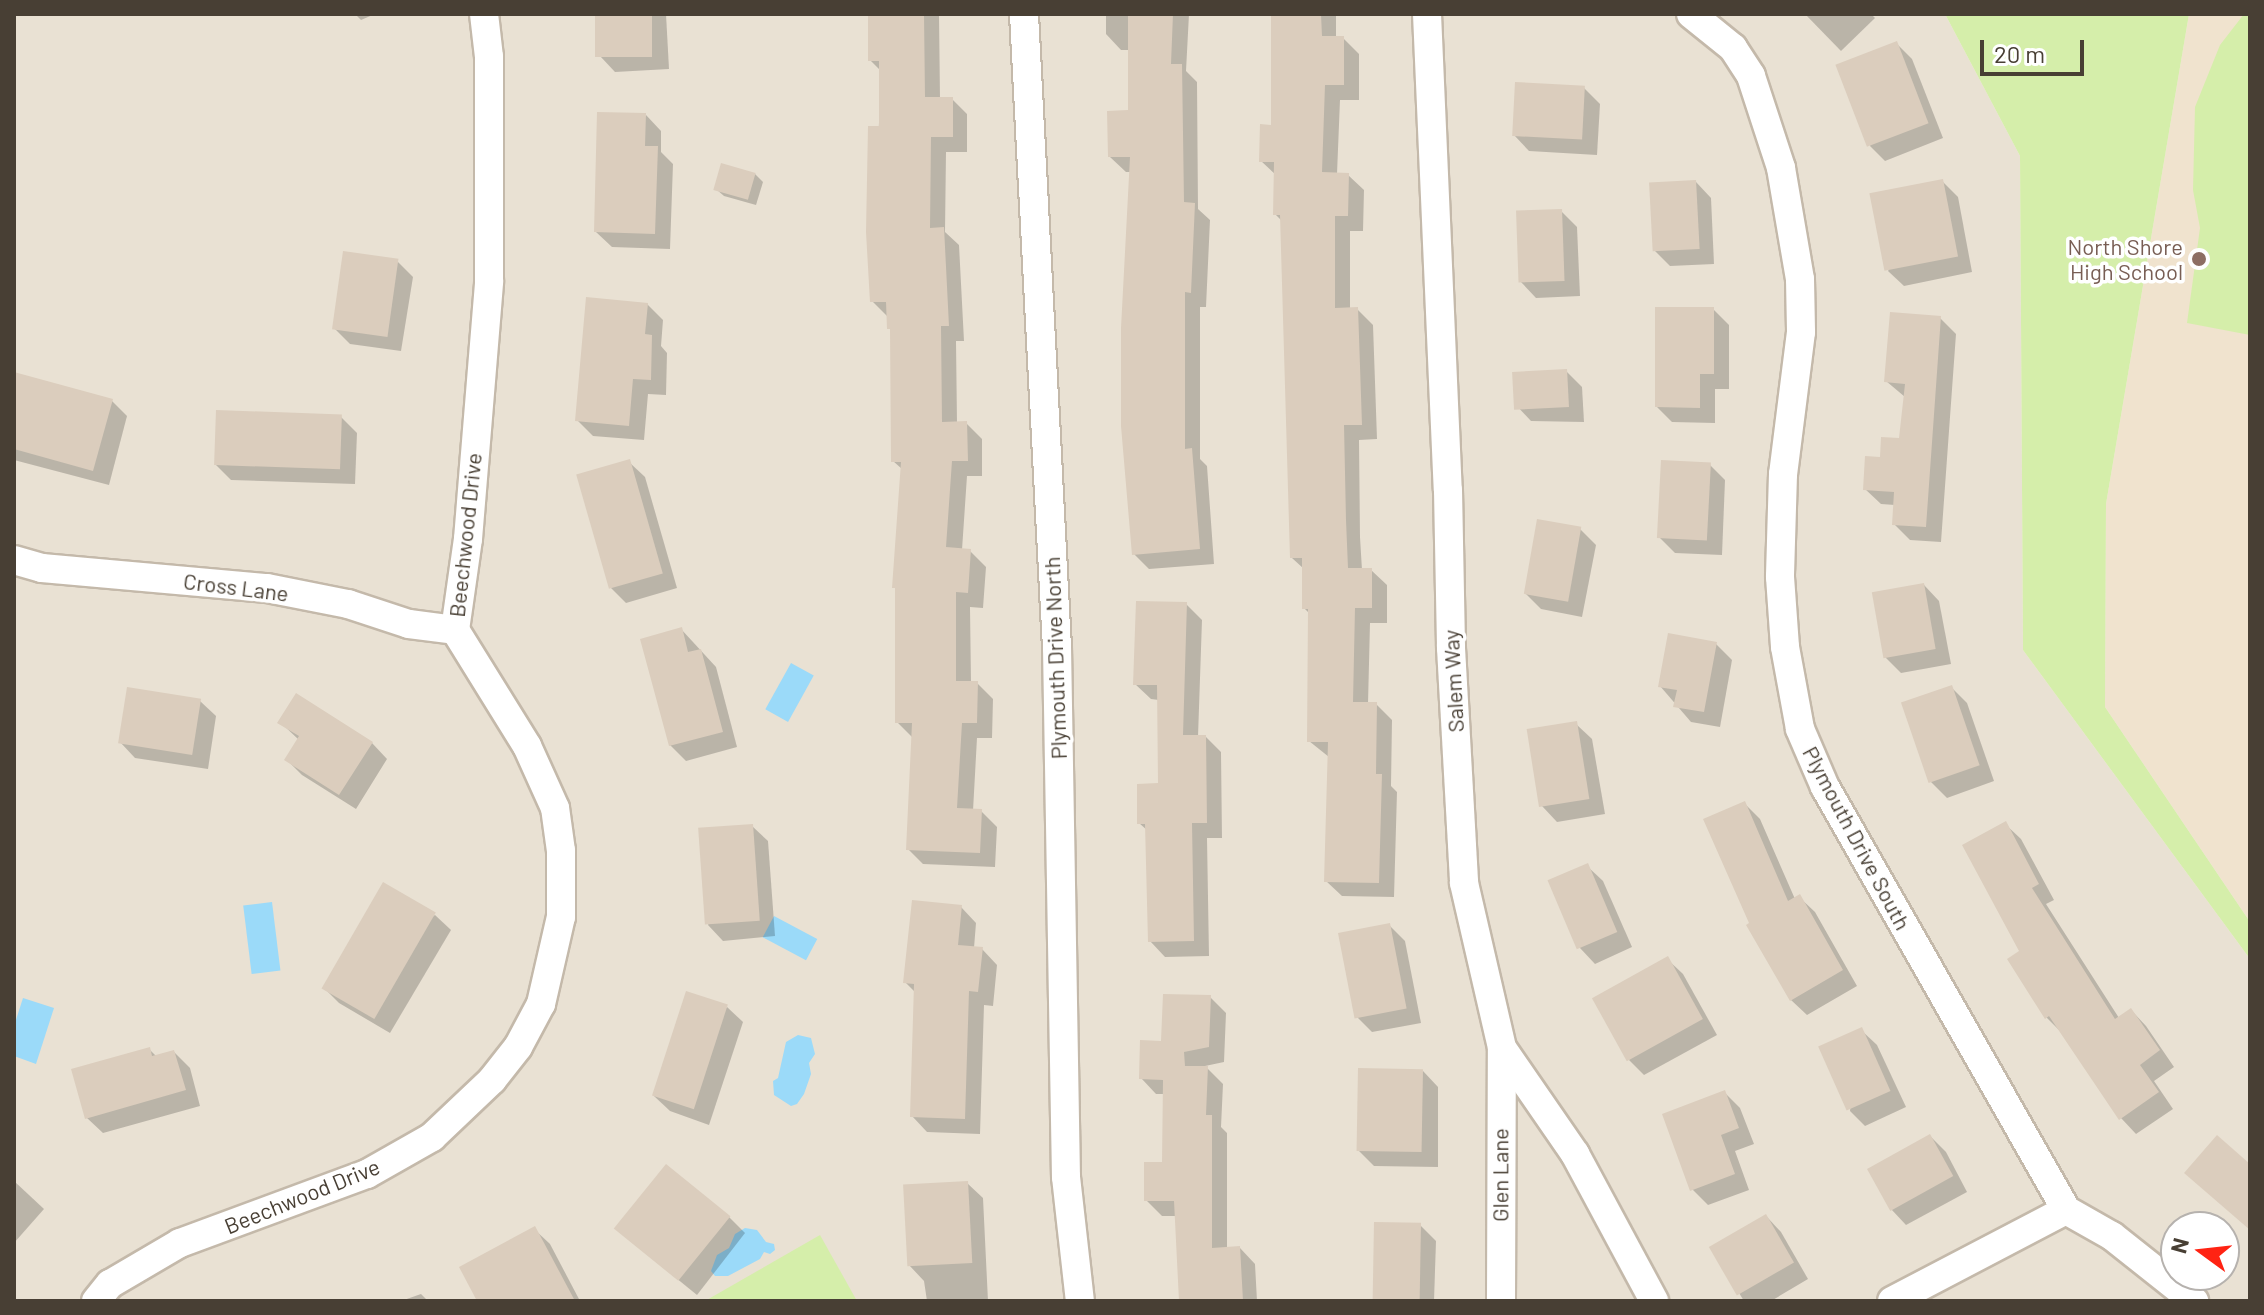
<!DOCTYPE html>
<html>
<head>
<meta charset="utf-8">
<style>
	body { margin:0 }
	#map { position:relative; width:2264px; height:1315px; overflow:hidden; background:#f5efe6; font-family:Barlow,sans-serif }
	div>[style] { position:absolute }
	.residential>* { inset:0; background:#e9e1d3 }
	.education>* { inset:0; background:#f0e3ce }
	.green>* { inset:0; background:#d5eeaa }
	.water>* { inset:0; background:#9bdaf9; transform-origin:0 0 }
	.shadow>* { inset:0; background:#0003 }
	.building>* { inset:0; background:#dbcdbd; transform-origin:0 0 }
	.roads { filter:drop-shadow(2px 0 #c4b9aa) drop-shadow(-2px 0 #c4b9aa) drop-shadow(0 2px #c4b9aa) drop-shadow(0 -2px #c4b9aa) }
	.minor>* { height:28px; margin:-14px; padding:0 14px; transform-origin:14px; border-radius:14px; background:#fff }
	.dots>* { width:22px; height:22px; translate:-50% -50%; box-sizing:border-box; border:4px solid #fff; border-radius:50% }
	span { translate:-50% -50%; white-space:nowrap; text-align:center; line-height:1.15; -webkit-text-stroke:7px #fff; paint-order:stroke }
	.education-label { font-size:22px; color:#785e54 }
	.right { translate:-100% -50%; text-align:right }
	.street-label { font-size:22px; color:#483f34 }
	.frame { position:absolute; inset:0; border:16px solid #483f34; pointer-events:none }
	.north { position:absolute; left:2160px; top:1211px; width:80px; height:80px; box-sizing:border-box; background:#fff; border:2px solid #b6b2ae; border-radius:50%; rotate:285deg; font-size:22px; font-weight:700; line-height:32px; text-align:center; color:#483f34 }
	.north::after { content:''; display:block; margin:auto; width:28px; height:36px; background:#ff2313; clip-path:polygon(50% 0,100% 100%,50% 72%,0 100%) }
	.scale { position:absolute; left:1980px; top:40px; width:104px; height:36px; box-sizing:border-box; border:4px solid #483f34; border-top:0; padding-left:10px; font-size:24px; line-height:28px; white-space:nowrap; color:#483f34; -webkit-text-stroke:6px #fff; paint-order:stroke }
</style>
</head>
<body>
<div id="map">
	<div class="residential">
		<div style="clip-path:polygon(evenodd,14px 14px,1945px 14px,2020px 156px,2023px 650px,2250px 959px,2250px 1301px,14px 1301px,14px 14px,2176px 1227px,2224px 1227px,2224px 1275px,2176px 1275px,2176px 1227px)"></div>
	</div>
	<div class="education">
		<div style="clip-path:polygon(2189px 14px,2250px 14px,2250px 922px,2105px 707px,2106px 504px)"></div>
	</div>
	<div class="green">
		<div style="clip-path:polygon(1945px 14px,2189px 14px,2106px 504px,2105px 707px,2250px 922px,2250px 959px,2023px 650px,2020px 156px)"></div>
		<div style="clip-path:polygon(2244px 14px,2250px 14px,2250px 335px,2187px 323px,2200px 228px,2193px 190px,2195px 107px,2220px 45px)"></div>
		<div style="clip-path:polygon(820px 1235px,857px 1301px,705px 1301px)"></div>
	</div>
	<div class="water">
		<div style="left:791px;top:663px;width:26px;height:53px;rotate:29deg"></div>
		<div style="left:272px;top:902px;width:69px;height:29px;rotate:83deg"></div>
		<div style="left:774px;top:916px;width:49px;height:24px;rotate:28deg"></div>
		<div style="clip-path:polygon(23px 998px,54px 1008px,36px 1064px,14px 1056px,14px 1026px)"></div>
		<div style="clip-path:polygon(798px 1035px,811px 1038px,815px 1054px,809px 1063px,811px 1074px,804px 1094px,797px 1104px,791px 1106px,774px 1095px,773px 1081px,778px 1078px,786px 1042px)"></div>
		<div style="clip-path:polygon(745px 1228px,757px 1230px,766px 1242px,774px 1244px,775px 1250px,770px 1254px,764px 1252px,760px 1259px,728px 1276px,715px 1276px,711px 1271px,717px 1255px,729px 1248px,735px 1234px)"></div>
	</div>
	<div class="shadow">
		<div style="clip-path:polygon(355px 14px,375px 14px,361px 20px)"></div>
		<div style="clip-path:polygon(597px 14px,666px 14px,669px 69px,615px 72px,600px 56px)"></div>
		<div style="clip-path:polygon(869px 14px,939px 14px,940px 99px,952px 99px,967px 114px,967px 152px,946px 152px,945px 232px,959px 245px,964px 341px,956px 341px,957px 423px,966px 423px,982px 439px,982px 476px,967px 476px,962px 550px,970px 551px,986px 567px,983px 608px,970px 607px,971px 683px,977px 683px,993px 699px,992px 738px,977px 738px,973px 811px,981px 811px,997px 827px,995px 867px,923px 864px,908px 849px,913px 738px,897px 722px,902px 469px,893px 461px,892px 332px,889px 318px,872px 301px,881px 71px,870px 60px)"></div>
		<div style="clip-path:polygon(1106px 14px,1189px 14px,1186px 71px,1197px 82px,1198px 209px,1210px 220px,1206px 307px,1200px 307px,1200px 459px,1207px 466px,1214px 564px,1149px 569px,1134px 554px,1131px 172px,1126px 172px,1110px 157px,1130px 112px,1130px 50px,1121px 50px,1106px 34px)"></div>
		<div style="clip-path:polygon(1273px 14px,1336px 14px,1336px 38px,1343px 38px,1359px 54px,1359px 100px,1340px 100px,1337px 174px,1348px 175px,1364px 190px,1363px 231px,1350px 231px,1350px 309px,1357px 309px,1373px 325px,1377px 439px,1359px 440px,1360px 537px,1362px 570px,1371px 570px,1387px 585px,1387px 623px,1370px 623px,1368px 704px,1376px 704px,1392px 720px,1391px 786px,1397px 792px,1394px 897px,1342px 896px,1326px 881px,1329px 757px,1309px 741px,1310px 614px,1304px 608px,1304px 569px,1292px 558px,1282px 221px,1275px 214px,1276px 175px,1261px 161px,1273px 127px)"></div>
		<div style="clip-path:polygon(1805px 14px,1871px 14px,1875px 18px,1841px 51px)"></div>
		<div style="clip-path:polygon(1897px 44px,1912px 59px,1943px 138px,1885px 161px,1870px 146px)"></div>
		<div style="clip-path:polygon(1584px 88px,1600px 104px,1597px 155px,1529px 151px,1514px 135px)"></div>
		<div style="clip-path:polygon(646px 115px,661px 131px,661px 152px,673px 164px,670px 249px,612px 247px,596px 232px)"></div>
		<div style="clip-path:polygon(755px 174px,763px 182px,756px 205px,724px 196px,716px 189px)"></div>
		<div style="clip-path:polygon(1942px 181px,1958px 197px,1972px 272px,1904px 286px,1888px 271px)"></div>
		<div style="clip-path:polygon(1696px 182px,1711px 198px,1714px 264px,1670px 266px,1654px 250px)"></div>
		<div style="clip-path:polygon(1561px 211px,1577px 227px,1580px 296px,1536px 298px,1521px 282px)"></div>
		<div style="clip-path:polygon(397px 261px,413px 277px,401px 351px,350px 344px,334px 328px)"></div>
		<div style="clip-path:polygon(647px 304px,663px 320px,661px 346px,667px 353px,666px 395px,648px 394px,644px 440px,593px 436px,577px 420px)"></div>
		<div style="clip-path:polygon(1713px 309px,1729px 325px,1729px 389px,1715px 389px,1715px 423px,1672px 422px,1657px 407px)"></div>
		<div style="clip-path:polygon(1940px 318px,1956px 334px,1941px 542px,1910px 540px,1894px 524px,1895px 505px,1881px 504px,1865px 489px,1881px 459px,1901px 440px,1905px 397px,1886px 381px)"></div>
		<div style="clip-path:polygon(1566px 371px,1582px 387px,1584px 422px,1531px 421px,1516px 405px)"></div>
		<div style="clip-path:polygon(14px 374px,112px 401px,127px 416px,109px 485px,14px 460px)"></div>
		<div style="clip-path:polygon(341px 417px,357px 433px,355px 484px,231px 480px,215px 464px)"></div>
		<div style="clip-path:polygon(629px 462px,645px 477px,677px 588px,626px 603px,611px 588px)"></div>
		<div style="clip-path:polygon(1710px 465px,1725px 480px,1722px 555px,1675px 553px,1659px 537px)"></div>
		<div style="clip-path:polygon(1580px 529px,1596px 545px,1582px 617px,1541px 609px,1525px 593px)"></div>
		<div style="clip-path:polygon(1924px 585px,1939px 601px,1951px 664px,1901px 673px,1885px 657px)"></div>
		<div style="clip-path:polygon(1186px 604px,1202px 620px,1198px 737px,1206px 737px,1221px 752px,1222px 838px,1207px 838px,1209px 956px,1165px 957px,1150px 941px,1148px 831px,1139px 823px,1160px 785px,1159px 700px,1151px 699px,1135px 684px)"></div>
		<div style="clip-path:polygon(681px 629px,716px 667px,737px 747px,686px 761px,670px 745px)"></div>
		<div style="clip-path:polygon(1716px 644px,1732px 660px,1720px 727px,1691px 722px,1660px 686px)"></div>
		<div style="clip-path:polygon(1951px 687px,1967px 703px,1994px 781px,1947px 798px,1931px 782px)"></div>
		<div style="clip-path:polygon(200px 701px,216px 716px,208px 769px,135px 758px,120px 742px)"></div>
		<div style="clip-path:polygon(280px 722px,372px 743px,387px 759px,356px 809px,302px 775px,287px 760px,299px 740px)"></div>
		<div style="clip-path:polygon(1576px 724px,1592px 739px,1605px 814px,1557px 822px,1542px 806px)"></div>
		<div style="clip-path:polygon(1744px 803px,1760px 819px,1795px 899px,1799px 897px,1815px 912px,1857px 986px,1807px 1015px,1791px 1000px)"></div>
		<div style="clip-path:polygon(2005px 824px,2021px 839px,2054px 900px,2046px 904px,2119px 1018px,2131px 1010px,2146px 1026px,2174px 1067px,2154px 1081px,2173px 1109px,2136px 1134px,2121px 1118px,2062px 1033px,2046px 1017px,2021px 952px)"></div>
		<div style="clip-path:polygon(752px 826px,768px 841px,775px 936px,723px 941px,708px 925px)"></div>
		<div style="clip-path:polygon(1587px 866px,1603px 881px,1632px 947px,1595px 964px,1580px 948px)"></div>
		<div style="clip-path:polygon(961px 907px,976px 923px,974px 948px,982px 949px,997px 965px,993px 1006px,984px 1005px,980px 1134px,927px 1132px,912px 1116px,916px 993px,905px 982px)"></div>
		<div style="clip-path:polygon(435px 915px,451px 930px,390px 1033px,339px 1003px,324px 988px)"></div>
		<div style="clip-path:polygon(1390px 926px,1405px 941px,1421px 1023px,1372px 1032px,1357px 1017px)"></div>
		<div style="clip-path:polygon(1667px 959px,1683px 974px,1717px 1035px,1644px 1075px,1629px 1060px)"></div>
		<div style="clip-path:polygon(1210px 997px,1226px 1013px,1224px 1062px,1205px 1066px,1223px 1084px,1221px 1127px,1227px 1133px,1227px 1249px,1240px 1248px,1255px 1264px,1257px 1301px,1173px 1301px,1181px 1301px,1177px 1216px,1162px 1216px,1146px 1200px,1164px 1164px,1165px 1094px,1156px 1094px,1141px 1078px,1163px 1043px)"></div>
		<div style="clip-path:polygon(727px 1007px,743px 1022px,709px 1125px,670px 1111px,654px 1096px)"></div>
		<div style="clip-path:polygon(1861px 1030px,1877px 1045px,1906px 1107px,1865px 1126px,1850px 1111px)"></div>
		<div style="clip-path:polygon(149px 1049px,157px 1057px,174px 1052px,190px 1068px,200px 1106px,103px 1133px,87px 1118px)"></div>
		<div style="clip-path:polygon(1423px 1071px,1438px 1087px,1438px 1167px,1374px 1166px,1358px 1150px)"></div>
		<div style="clip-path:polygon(1724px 1092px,1740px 1108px,1754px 1144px,1735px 1151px,1749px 1190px,1708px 1205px,1692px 1189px)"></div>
		<div style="clip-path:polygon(1930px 1136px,1946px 1152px,1967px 1192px,1906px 1225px,1891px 1209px)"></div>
		<div style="clip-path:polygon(14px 1181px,44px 1209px,14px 1243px)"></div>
		<div style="clip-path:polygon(967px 1183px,983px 1198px,988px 1301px,927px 1301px,924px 1281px,909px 1265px)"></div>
		<div style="clip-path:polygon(1766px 1216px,1781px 1232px,1808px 1279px,1771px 1301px,1744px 1301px,1711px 1248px)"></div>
		<div style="clip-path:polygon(729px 1217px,745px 1233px,697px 1295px,617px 1230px)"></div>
		<div style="clip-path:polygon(1420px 1225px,1436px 1241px,1434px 1301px,1374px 1301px)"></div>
		<div style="clip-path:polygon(534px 1229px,550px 1244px,580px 1301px,479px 1301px)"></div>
		<div style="clip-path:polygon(421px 1294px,428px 1301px,401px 1301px)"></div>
	</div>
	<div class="building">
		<div style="left:595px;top:14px;width:57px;height:43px"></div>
		<div style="clip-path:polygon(868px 14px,924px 14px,925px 97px,953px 97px,953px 137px,931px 137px,930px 228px,944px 227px,949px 326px,941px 326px,942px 422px,967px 421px,968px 461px,952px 461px,946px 547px,971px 549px,968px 593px,956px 592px,956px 681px,978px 681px,977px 723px,962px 723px,957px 808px,982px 809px,980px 853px,906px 850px,912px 723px,895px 723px,895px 588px,892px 588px,901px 462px,891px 462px,890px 329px,887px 329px,886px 302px,870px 302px,866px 232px,868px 126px,879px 126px,879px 61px,868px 61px)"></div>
		<div style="clip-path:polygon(1128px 14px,1173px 14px,1171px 64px,1182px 64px,1184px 202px,1195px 203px,1191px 293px,1185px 292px,1185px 449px,1192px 448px,1200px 549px,1132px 555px,1121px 426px,1121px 328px,1130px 157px,1108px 157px,1107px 111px,1128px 110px)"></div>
		<div style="clip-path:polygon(1271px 14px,1321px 14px,1322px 36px,1344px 36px,1344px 85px,1325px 85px,1322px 172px,1349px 173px,1348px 216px,1335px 216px,1335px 308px,1358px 307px,1362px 425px,1344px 425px,1346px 520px,1348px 568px,1372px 568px,1372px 608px,1355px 608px,1353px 702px,1377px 702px,1376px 774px,1382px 774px,1379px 883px,1324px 882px,1328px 742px,1307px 742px,1308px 609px,1302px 609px,1302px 558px,1290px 558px,1280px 215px,1273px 215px,1274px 162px,1259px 162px,1260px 124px,1271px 125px)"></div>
		<div style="left:1897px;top:41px;width:88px;height:66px;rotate:69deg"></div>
		<div style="left:1515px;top:82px;width:70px;height:54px;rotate:3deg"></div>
		<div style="clip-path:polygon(597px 112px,646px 113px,645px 146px,658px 146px,655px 234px,594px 232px)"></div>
		<div style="left:721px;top:163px;width:36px;height:28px;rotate:16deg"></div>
		<div style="left:1943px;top:179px;width:79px;height:75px;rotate:79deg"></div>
		<div style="left:1696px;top:180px;width:69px;height:47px;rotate:87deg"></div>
		<div style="left:1562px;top:209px;width:72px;height:46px;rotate:88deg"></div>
		<div style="left:343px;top:251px;width:56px;height:79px;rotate:8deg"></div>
		<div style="clip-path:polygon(586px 297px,648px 303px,645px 334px,652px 335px,651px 380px,633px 379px,629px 426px,575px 421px)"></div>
		<div style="clip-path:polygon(1655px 307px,1714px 307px,1714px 374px,1700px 374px,1700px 408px,1655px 407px)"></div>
		<div style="clip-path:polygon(1890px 312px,1941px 316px,1926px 527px,1892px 525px,1894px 492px,1863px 490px,1865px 456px,1880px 457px,1881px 437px,1899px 438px,1905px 384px,1884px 382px)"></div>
		<div style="left:1567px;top:369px;width:38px;height:55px;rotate:87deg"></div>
		<div style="clip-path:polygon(14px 372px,113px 399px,93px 471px,14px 449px)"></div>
		<div style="left:216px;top:410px;width:126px;height:55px;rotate:2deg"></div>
		<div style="left:630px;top:459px;width:119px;height:56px;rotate:74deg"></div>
		<div style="left:1661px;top:460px;width:50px;height:78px;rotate:3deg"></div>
		<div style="left:1537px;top:519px;width:45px;height:76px;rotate:10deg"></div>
		<div style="left:1924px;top:583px;width:67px;height:53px;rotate:80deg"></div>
		<div style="clip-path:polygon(1136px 601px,1187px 602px,1183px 735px,1206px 735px,1207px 823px,1192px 823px,1194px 941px,1148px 942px,1145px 824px,1137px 824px,1137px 784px,1158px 783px,1157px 685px,1133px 685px)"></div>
		<div style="clip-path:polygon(682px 627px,688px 652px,701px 649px,723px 732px,669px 746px,640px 639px)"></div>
		<div style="clip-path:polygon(1668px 633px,1717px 642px,1704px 712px,1673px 707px,1677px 690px,1658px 687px)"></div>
		<div style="left:1952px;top:685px;width:85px;height:54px;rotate:71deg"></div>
		<div style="left:127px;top:687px;width:75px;height:57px;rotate:9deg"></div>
		<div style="clip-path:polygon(296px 693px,373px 742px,339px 795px,284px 760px,299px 736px,277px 723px)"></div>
		<div style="left:1577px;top:721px;width:79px;height:51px;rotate:81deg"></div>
		<div style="clip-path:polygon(1745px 801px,1788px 901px,1800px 894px,1843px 970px,1790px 1001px,1746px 925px,1749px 923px,1703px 819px)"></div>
		<div style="clip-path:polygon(2006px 821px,2039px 884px,2032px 888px,2115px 1019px,2131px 1008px,2160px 1050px,2140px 1065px,2159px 1092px,2119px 1120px,2049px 1016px,2045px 1019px,2007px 959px,2019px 951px,1962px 845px)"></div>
		<div style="left:753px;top:824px;width:97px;height:55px;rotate:86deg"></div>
		<div style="left:1588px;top:863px;width:75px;height:44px;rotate:67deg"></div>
		<div style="left:383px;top:882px;width:61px;height:123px;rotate:30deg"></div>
		<div style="clip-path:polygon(912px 900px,962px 905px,958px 945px,983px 947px,978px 992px,969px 991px,965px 1119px,910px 1117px,914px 984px,903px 983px)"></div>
		<div style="left:1390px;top:923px;width:87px;height:53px;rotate:79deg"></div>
		<div style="left:1668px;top:956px;width:72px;height:87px;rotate:61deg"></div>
		<div style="left:686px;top:991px;width:44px;height:110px;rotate:18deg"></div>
		<div style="clip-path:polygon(1163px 994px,1211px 995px,1209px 1047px,1184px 1052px,1185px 1066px,1208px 1066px,1206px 1115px,1212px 1115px,1212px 1248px,1240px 1246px,1243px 1301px,1179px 1301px,1174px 1201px,1144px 1201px,1144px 1162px,1162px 1162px,1163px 1080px,1139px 1079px,1140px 1040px,1161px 1041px)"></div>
		<div style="left:1862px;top:1027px;width:70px;height:48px;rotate:66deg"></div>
		<div style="clip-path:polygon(150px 1047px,152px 1056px,174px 1050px,186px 1090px,85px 1119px,71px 1069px)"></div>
		<div style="left:1358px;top:1068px;width:65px;height:83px;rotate:1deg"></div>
		<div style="clip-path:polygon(1725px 1090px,1739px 1128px,1721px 1135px,1735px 1174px,1690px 1191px,1662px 1114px)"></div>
		<div style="left:1930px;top:1134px;width:48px;height:72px;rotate:61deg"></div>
		<div style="clip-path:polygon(2217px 1135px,2250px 1164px,2250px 1230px,2184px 1173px)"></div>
		<div style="left:666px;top:1164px;width:83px;height:83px;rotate:39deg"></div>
		<div style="left:968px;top:1181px;width:82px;height:65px;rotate:87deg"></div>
		<div style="left:1766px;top:1214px;width:56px;height:66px;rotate:60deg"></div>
		<div style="left:1374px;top:1222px;width:47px;height:79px;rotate:1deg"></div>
		<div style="clip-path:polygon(535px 1226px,575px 1301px,477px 1301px,459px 1267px)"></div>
	</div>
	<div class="roads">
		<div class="minor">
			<div style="left:1024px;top:14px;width:634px;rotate:87.02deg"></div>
			<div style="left:1057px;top:647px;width:530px;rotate:89.03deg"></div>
			<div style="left:1066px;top:1177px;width:125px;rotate:83.6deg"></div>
			<div style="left:1427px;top:14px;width:476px;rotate:87.5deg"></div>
			<div style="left:1448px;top:490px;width:158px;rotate:88.9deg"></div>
			<div style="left:1451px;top:648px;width:235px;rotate:86.8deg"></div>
			<div style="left:1464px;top:883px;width:169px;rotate:77deg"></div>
			<div style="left:1502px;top:1048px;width:129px;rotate:55.4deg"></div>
			<div style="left:1575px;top:1154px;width:167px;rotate:61.7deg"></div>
			<div style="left:1691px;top:14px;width:54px;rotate:39deg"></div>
			<div style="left:1733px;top:48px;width:33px;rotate:57deg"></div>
			<div style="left:1751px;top:76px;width:97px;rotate:71.9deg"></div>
			<div style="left:1781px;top:168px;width:113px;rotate:80.3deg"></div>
			<div style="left:1800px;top:279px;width:53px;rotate:88.9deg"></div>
			<div style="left:1801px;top:332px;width:143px;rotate:97.2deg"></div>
			<div style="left:1783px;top:474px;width:103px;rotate:91.7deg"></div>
			<div style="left:1780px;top:577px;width:70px;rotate:85.9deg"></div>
			<div style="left:1785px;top:647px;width:83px;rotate:79.6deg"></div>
			<div style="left:1800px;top:729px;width:63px;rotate:66.7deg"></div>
			<div style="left:1825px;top:787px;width:487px;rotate:60.3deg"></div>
			<div style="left:2066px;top:1210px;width:53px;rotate:29.5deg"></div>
			<div style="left:2112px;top:1236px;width:105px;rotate:38.4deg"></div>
			<div style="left:14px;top:560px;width:29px;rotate:16deg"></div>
			<div style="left:42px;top:568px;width:226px;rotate:5.1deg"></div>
			<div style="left:267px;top:588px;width:83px;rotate:11.2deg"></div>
			<div style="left:348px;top:604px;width:64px;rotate:18.2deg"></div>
			<div style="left:409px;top:624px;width:46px;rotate:7.4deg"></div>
			<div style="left:96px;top:1301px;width:22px;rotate:-51deg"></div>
			<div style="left:110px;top:1284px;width:81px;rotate:-30.4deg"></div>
			<div style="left:180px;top:1243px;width:199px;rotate:-20.3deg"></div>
			<div style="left:367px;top:1174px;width:75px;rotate:-29.6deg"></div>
			<div style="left:432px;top:1137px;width:83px;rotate:-43.5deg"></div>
			<div style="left:492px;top:1080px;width:42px;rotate:-51.8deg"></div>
			<div style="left:518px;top:1047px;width:49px;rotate:-61.9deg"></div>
			<div style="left:541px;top:1004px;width:89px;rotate:-77.1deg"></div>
			<div style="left:561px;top:917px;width:66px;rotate:-90deg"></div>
			<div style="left:561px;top:851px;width:43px;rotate:-97.9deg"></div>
			<div style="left:555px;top:808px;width:68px;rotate:-114.3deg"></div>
			<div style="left:527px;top:746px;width:137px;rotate:-121.8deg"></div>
			<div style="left:455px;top:630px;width:92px;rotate:-81.9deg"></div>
			<div style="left:468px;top:539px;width:259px;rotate:-85.3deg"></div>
			<div style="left:489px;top:281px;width:224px;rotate:-90deg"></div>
			<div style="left:489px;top:57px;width:43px;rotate:-96.6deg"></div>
			<div style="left:1501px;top:1301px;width:253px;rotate:-89.8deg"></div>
			<div style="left:1892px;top:1301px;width:196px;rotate:-27.6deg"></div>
		</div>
	</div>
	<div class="dots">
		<div style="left:2199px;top:259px;background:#8d6e63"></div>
	</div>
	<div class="education-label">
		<span class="right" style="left:2183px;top:259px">North Shore<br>High School</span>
	</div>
	<div class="street-label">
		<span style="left:465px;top:535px;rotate:-84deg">Beechwood Drive</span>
		<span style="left:236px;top:587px;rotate:7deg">Cross Lane</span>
		<span style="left:1055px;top:658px;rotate:-92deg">Plymouth Drive North</span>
		<span style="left:1453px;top:681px;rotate:-93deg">Salem Way</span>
		<span style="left:1857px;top:838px;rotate:62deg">Plymouth Drive South</span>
		<span style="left:1500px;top:1175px;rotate:-90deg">Glen Lane</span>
		<span style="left:302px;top:1196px;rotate:-22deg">Beechwood Drive</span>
	</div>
	<div class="frame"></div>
	<div class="north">N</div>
	<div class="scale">20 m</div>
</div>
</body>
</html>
